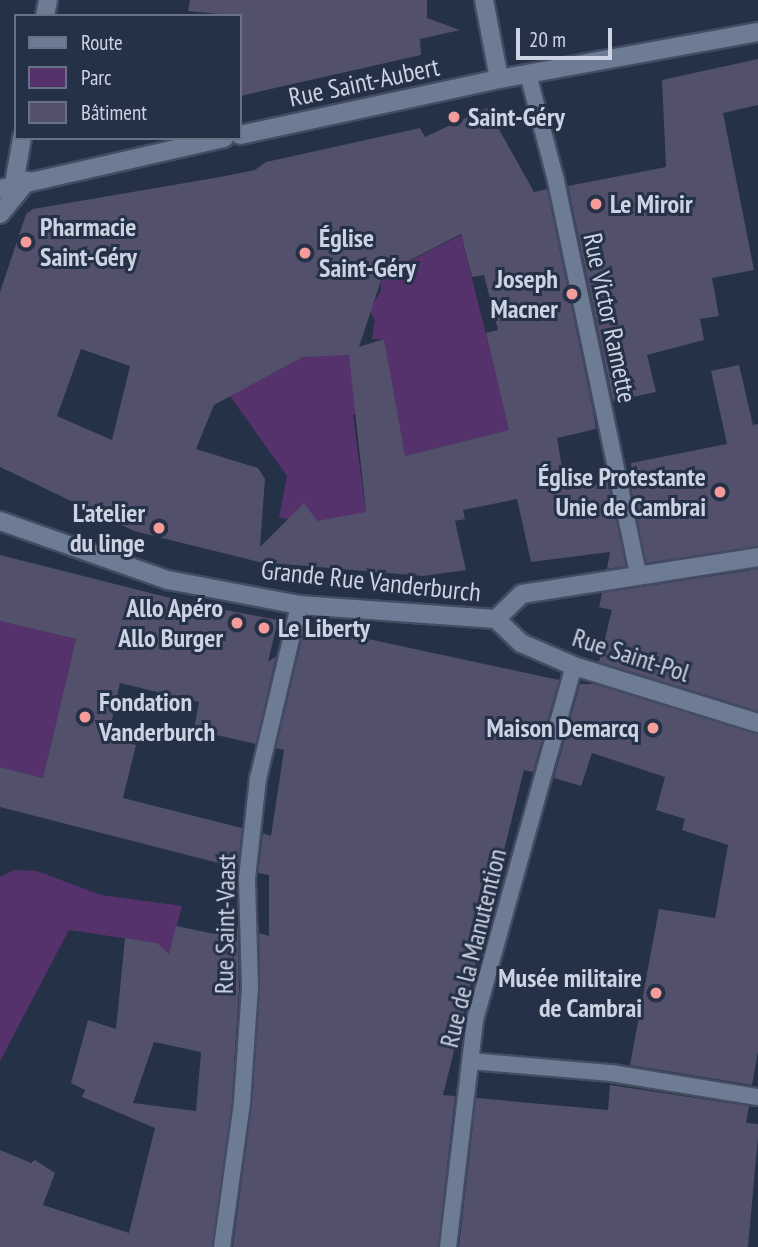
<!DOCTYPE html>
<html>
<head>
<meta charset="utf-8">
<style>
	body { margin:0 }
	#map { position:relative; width:758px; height:1247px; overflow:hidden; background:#253147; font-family:"PT Sans Narrow",sans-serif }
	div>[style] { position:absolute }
	.green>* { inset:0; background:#56326d }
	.building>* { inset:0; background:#52506b }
	.roads { filter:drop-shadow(2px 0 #434c60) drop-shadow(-2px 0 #434c60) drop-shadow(0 2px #434c60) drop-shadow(0 -2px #434c60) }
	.lane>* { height:16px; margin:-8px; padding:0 8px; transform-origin:8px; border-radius:8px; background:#6d7b95 }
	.street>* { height:18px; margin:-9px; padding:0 9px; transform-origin:9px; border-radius:9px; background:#6d7b95 }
	.dots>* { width:19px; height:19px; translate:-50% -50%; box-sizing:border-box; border:4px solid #253147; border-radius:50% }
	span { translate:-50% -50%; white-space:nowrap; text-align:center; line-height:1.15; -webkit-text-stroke:6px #253147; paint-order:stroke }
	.street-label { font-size:26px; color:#ccd3e2 }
	.poi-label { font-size:26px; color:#ccd3e2; font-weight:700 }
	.left { translate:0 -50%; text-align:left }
	.right { translate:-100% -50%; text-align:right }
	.legend { position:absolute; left:14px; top:14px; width:228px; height:126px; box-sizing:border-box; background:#253147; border:2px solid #687285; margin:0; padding:9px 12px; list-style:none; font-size:21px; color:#ccd3e2 }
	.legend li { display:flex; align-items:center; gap:14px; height:35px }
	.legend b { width:35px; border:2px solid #687285 }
	.scale { position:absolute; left:516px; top:28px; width:96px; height:32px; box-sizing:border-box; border:4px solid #ccd3e2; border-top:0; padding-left:9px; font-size:21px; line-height:24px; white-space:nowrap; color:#ccd3e2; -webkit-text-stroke:5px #253147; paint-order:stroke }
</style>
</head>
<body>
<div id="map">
	<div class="green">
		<div style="clip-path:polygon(461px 235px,510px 430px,405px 456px,374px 411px,353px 415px,366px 514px,310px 523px,309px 510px,298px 508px,293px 519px,279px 518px,287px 476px,230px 396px,303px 357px,349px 353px,351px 367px,386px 355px,384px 339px,372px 339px,375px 320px,369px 310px,381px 291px,380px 276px)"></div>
		<div style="clip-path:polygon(0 621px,76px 639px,43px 778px,0 767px)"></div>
		<div style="clip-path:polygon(14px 870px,37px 871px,101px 895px,182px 906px,169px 954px,156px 943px,69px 930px,0 1061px,0 877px)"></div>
	</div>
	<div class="building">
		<div style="clip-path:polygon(190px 0,427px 0,427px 18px,460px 30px,420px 39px,421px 55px,240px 96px,240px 16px,188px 11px)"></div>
		<div style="clip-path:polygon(758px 59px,758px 105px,723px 113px,754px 270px,712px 278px,719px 316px,700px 319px,704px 340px,647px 355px,656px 392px,613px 401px,568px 186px,666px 167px,662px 80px)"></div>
		<div style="clip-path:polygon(evenodd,487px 108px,534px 192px,547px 189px,592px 405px,596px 429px,557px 438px,566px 490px,608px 482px,626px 566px,607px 569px,610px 552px,531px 562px,517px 499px,463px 510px,465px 519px,455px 521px,466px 570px,423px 576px,259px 562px,134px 531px,0 467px,0 292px,26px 214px,33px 209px,220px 177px,255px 170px,266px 162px,420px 128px,425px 137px,487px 108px,461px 234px,472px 277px,484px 275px,498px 330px,486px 333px,509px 430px,405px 456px,384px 339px,359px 347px,383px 274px,461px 234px,487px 108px,81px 349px,130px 366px,112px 440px,57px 416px,81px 349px,487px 108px,349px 355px,366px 512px,317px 521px,304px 503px,260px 547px,265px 479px,258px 468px,196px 449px,214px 405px,303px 357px,349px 355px)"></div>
		<div style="clip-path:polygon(739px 365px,753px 425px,758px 424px,758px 546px,646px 563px,629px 478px,633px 477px,631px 463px,727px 444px,711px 371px)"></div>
		<div style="clip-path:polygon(0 555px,194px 604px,278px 620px,268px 662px,276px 656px,256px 744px,194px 730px,199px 702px,120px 683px,108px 738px,136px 745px,123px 798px,242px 828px,238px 868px,0 807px,0 767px,43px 778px,76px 639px,0 621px)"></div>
		<div style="clip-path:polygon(758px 569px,758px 711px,599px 662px,612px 610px,599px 607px,602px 593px)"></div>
		<div style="clip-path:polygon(317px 628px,559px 680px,533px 772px,524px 770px,443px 1095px,455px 1096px,438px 1247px,233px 1247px,252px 1103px,260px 989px,259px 933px,269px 936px,269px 875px,258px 873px,263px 833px,271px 836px,284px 750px,276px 748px,302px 638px)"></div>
		<div style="clip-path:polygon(580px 684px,594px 684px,758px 734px,758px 1051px,752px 1085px,630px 1065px,659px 909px,715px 918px,728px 845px,682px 830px,685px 819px,656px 810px,665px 777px,592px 753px,581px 786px,554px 778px)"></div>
		<div style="clip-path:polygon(evenodd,217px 924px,238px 928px,239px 988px,232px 1101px,212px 1247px,0 1247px,0 1150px,31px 1163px,35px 1160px,55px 1173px,43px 1205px,129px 1233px,155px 1128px,82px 1097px,85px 1090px,71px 1083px,88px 1020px,116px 1029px,125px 938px,157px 943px,169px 954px,176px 926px,215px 934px,217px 924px,154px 1042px,201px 1052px,196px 1111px,133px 1103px,154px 1042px)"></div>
		<div style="clip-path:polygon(610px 1085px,749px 1106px,746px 1123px,758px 1124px,758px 1137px,748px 1247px,459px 1247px,476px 1098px,608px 1110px)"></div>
	</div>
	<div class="roads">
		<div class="lane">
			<div style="left:528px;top:74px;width:111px;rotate:75.3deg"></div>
			<div style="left:556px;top:181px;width:401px;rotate:78.2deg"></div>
			<div style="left:470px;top:1061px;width:142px;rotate:4.9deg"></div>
			<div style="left:611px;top:1073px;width:149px;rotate:9.3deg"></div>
			<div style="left:222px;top:1247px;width:146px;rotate:-82.1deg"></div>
			<div style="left:242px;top:1102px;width:114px;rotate:-86deg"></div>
			<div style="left:250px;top:988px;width:110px;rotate:-91.6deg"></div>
			<div style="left:247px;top:878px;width:100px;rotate:-83.7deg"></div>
			<div style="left:258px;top:779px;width:179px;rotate:-76.7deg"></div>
			<div style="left:448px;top:1247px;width:229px;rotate:-83.2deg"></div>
			<div style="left:475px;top:1020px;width:368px;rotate:-74.4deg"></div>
		</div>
		<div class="street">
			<div style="left:484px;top:0;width:80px;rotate:79.2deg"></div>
			<div style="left:45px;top:16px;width:16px;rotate:-79deg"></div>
			<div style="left:240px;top:135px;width:265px;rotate:-12.2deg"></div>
			<div style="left:499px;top:79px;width:263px;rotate:-10.3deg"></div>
			<div style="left:14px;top:184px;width:47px;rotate:-80.1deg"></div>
			<div style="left:0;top:189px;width:230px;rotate:-12.8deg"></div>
			<div style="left:0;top:214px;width:43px;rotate:-50.7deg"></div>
			<div style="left:0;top:521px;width:178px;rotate:19.4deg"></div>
			<div style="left:168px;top:580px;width:133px;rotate:10.8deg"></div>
			<div style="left:299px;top:605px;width:197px;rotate:4.1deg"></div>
			<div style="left:496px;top:619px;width:35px;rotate:44deg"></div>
			<div style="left:521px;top:643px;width:58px;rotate:23.5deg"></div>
			<div style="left:574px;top:666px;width:193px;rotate:17.2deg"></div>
			<div style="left:496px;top:619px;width:36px;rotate:-44deg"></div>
			<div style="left:522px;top:594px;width:239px;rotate:-8.9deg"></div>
		</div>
	</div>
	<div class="dots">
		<div style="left:454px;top:117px;background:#f59b99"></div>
		<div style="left:596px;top:204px;background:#f59b99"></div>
		<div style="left:26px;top:242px;background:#f59b99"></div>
		<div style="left:305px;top:253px;background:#f59b99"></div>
		<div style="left:572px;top:294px;background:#f59b99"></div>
		<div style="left:720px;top:492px;background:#f59b99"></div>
		<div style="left:159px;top:528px;background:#f59b99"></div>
		<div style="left:237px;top:623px;background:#f59b99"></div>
		<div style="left:264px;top:628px;background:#f59b99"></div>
		<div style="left:85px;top:717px;background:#f59b99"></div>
		<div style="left:653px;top:728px;background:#f59b99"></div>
		<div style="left:656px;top:993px;background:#f59b99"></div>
	</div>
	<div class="street-label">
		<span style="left:364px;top:82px;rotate:-12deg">Rue Saint-Aubert</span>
		<span style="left:610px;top:318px;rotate:78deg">Rue Victor Ramette</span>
		<span style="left:371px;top:581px;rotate:6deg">Grande Rue Vanderburch</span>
		<span style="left:631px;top:655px;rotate:18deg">Rue Saint-Pol</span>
		<span style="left:225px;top:924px;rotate:-89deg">Rue Saint-Vaast</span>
		<span style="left:473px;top:948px;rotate:-76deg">Rue de la Manutention</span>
	</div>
	<div class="poi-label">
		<span class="left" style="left:468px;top:117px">Saint-Géry</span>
		<span class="left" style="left:610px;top:204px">Le Miroir</span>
		<span class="left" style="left:40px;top:242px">Pharmacie<br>Saint-Géry</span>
		<span class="left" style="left:319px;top:253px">Église<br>Saint-Géry</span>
		<span class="right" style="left:558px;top:294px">Joseph<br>Macner</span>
		<span class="right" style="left:706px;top:492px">Église Protestante<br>Unie de Cambrai</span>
		<span class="right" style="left:145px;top:528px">L'atelier<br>du linge</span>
		<span class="right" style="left:223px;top:623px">Allo Apéro<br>Allo Burger</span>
		<span class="left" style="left:278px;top:628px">Le Liberty</span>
		<span class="left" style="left:99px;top:717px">Fondation<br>Vanderburch</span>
		<span class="right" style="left:639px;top:728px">Maison Demarcq</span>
		<span class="right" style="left:642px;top:993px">Musée militaire<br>de Cambrai</span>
	</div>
	<ul class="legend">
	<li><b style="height:9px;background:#6d7b95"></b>Route</li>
	<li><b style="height:19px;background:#56326d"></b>Parc</li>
	<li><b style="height:19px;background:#52506b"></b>Bâtiment</li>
	</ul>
	<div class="scale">20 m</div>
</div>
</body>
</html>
